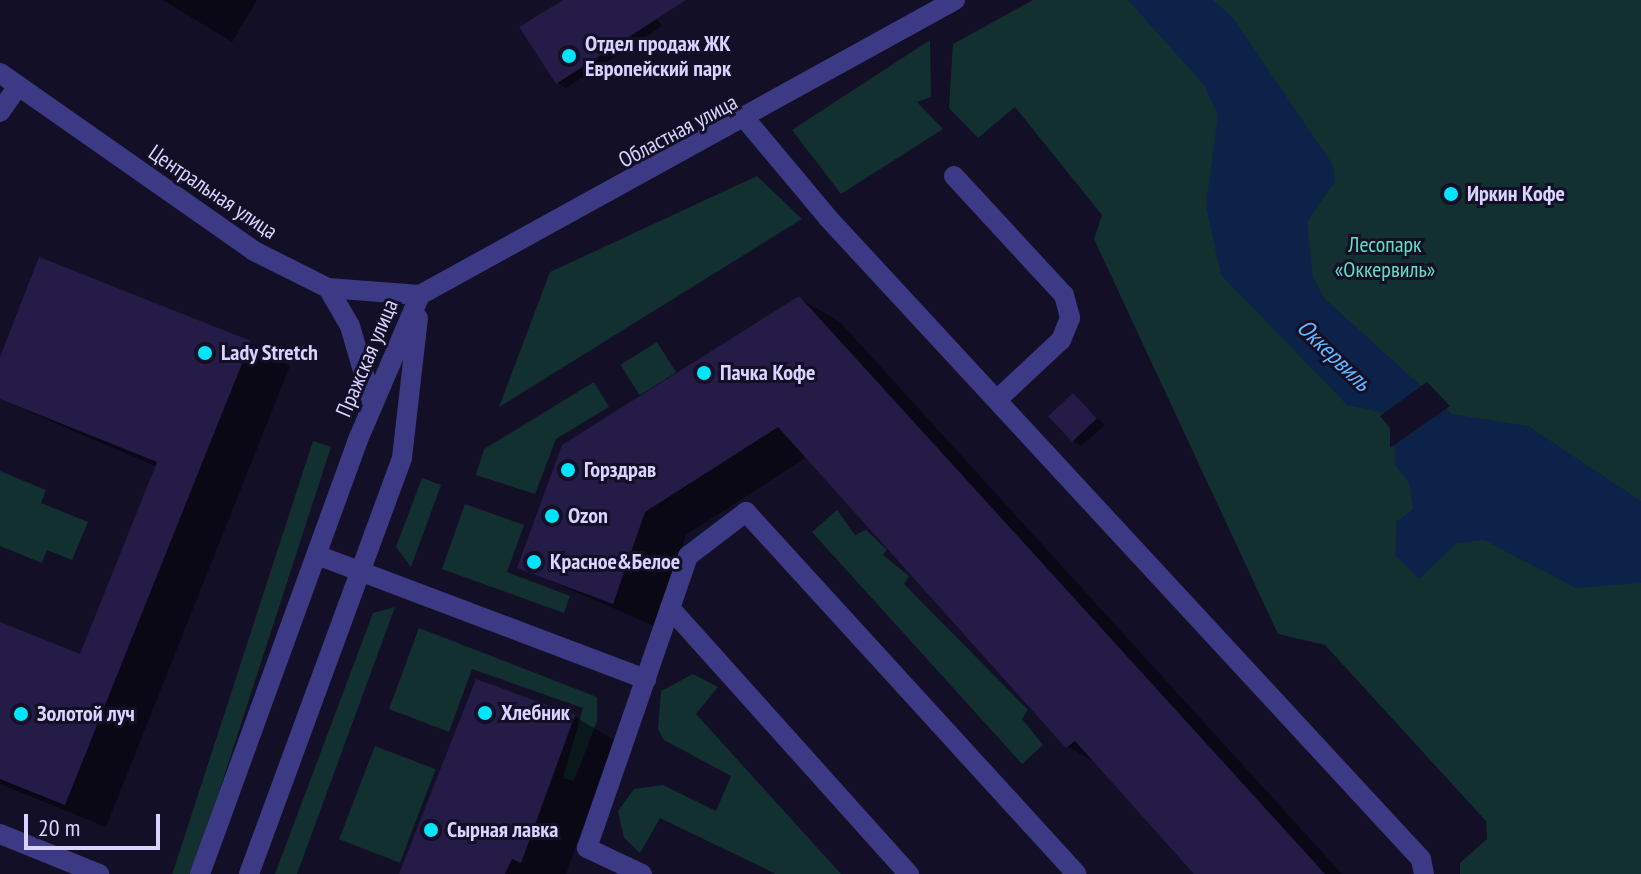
<!DOCTYPE html>
<html>
<head>
<meta charset="utf-8">
<style>
	body { margin:0 }
	#map { position:relative; width:1641px; height:874px; overflow:hidden; background:#130f26; font-family:"PT Sans Narrow",sans-serif }
	div>[style] { position:absolute }
	.green>* { inset:0; background:#12302f; transform-origin:0 0 }
	.water>* { inset:0; background:#0c2248 }
	.pier>* { inset:0; background:#130f26 }
	.shadow>* { inset:0; background:#0007 }
	.building>* { inset:0; background:#241b47; transform-origin:0 0 }
	.minor>* { height:20px; margin:-10px; padding:0 10px; transform-origin:10px; border-radius:10px; background:#3d3a85 }
	.dots>* { width:22px; height:22px; translate:-50% -50%; box-sizing:border-box; border:4px solid #130f26; border-radius:50% }
	span { translate:-50% -50%; white-space:nowrap; text-align:center; line-height:1.15; -webkit-text-stroke:6px #130f26; paint-order:stroke }
	.poi-label { font-size:22px; color:#d9d4ff; font-weight:700 }
	.left { translate:0 -50%; text-align:left }
	.street-label { font-size:22px; color:#d9d4ff }
	.park-label { font-size:22px; color:#5fe0c0 }
	.water-label { font-size:24px; color:#62b6ff; font-style:italic }
	.scale { position:absolute; left:24px; top:814px; width:136px; height:36px; box-sizing:border-box; border:4px solid #d9d4ff; border-top:0; padding-left:10px; font-size:24px; line-height:28px; white-space:nowrap; color:#d9d4ff; -webkit-text-stroke:6px #130f26; paint-order:stroke }
</style>
</head>
<body>
<div id="map">
	<div class="green">
		<div style="clip-path:polygon(1033px 0,1641px 0,1641px 874px,1460px 874px,1460px 863px,1487px 839px,1486px 821px,1325px 645px,1278px 634px,1094px 239px,1102px 215px,1015px 107px,978px 138px,949px 108px,953px 44px)"></div>
		<div style="clip-path:polygon(930px 40px,931px 97px,917px 102px,943px 129px,841px 194px,792px 130px)"></div>
		<div style="clip-path:polygon(757px 176px,802px 219px,499px 407px,550px 272px)"></div>
		<div style="left:657px;top:342px;width:36px;height:43px;rotate:58deg"></div>
		<div style="clip-path:polygon(594px 382px,609px 407px,556px 439px,535px 494px,476px 475px,484px 449px)"></div>
		<div style="left:313px;top:441px;width:19px;height:461px;rotate:18deg"></div>
		<div style="clip-path:polygon(0 471px,46px 490px,41px 503px,88px 522px,72px 560px,47px 550px,42px 563px,0 546px)"></div>
		<div style="clip-path:polygon(422px 478px,441px 485px,411px 567px,396px 547px)"></div>
		<div style="clip-path:polygon(465px 504px,524px 525px,507px 572px,570px 596px,564px 613px,442px 569px)"></div>
		<div style="clip-path:polygon(837px 510px,855px 535px,866px 530px,887px 550px,883px 555px,909px 576px,904px 584px,1028px 710px,1022px 719px,1043px 745px,1022px 764px,812px 532px)"></div>
		<div style="clip-path:polygon(395px 607px,297px 874px,275px 874px,373px 613px)"></div>
		<div style="clip-path:polygon(419px 628px,597px 697px,597px 721px,574px 781px,563px 778px,583px 708px,472px 669px,449px 732px,389px 709px)"></div>
		<div style="clip-path:polygon(693px 674px,718px 687px,696px 714px,841px 874px,776px 874px,660px 818px,640px 853px,624px 838px,618px 811px,634px 789px,663px 785px,716px 811px,731px 776px,664px 740px,658px 729px,661px 691px)"></div>
		<div style="left:375px;top:746px;width:65px;height:100px;rotate:21deg"></div>
	</div>
	<div class="water">
		<div style="clip-path:polygon(1128px 0,1213px 0,1233px 18px,1333px 165px,1335px 181px,1307px 222px,1313px 277px,1324px 298px,1452px 414px,1528px 426px,1641px 501px,1641px 583px,1576px 588px,1484px 540px,1457px 543px,1419px 579px,1395px 555px,1397px 521px,1413px 509px,1409px 483px,1395px 465px,1394px 427px,1385px 413px,1347px 405px,1221px 275px,1206px 206px,1218px 115px,1204px 85px)"></div>
	</div>
	<div class="pier">
		<div style="clip-path:polygon(1427px 382px,1450px 406px,1390px 448px,1390px 428px,1380px 416px)"></div>
	</div>
	<div class="shadow">
		<div style="clip-path:polygon(163px 0,257px 0,232px 42px)"></div>
		<div style="clip-path:polygon(567px 0,644px 0,662px 26px,566px 88px,558px 83px)"></div>
		<div style="clip-path:polygon(799px 298px,840px 322px,1342px 874px,1197px 874px,1099px 765px,1067px 746px,807px 457px,686px 535px,654px 626px,520px 567px)"></div>
		<div style="clip-path:polygon(250px 343px,290px 366px,106px 827px,0 784px,0 624px,81px 657px,157px 467px,0 399px,0 362px)"></div>
		<div style="clip-path:polygon(1073px 396px,1105px 425px,1081px 446px,1073px 441px)"></div>
		<div style="clip-path:polygon(574px 716px,614px 740px,566px 874px,401px 874px)"></div>
	</div>
	<div class="building">
		<div style="clip-path:polygon(563px 0,686px 0,556px 84px,519px 27px)"></div>
		<div style="clip-path:polygon(39px 257px,251px 341px,65px 805px,0 779px,0 622px,80px 654px,157px 462px,0 399px,0 357px)"></div>
		<div style="clip-path:polygon(799px 296px,902px 409px,1325px 874px,1194px 874px,1075px 741px,1066px 748px,778px 427px,645px 512px,613px 604px,517px 568px,562px 445px)"></div>
		<div style="left:1073px;top:393px;width:35px;height:34px;rotate:47deg"></div>
		<div style="clip-path:polygon(476px 679px,575px 715px,521px 863px,512px 859px,505px 874px,399px 874px)"></div>
	</div>
	<div class="minor">
		<div style="left:0;top:73px;width:310px;rotate:35deg"></div>
		<div style="left:254px;top:251px;width:83px;rotate:26.6deg"></div>
		<div style="left:328px;top:288px;width:92px;rotate:4.4deg"></div>
		<div style="left:0;top:112px;width:32px;rotate:-55deg"></div>
		<div style="left:747px;top:121px;width:126px;rotate:50.1deg"></div>
		<div style="left:828px;top:218px;width:873px;rotate:47.23deg"></div>
		<div style="left:1421px;top:859px;width:15px;rotate:79deg"></div>
		<div style="left:954px;top:176px;width:162px;rotate:47.3deg"></div>
		<div style="left:1064px;top:295px;width:24px;rotate:75deg"></div>
		<div style="left:1070px;top:318px;width:24px;rotate:112deg"></div>
		<div style="left:1061px;top:340px;width:86px;rotate:136.9deg"></div>
		<div style="left:328px;top:288px;width:44px;rotate:59.9deg"></div>
		<div style="left:350px;top:326px;width:82px;rotate:73.8deg"></div>
		<div style="left:420px;top:295px;width:611px;rotate:-28.87deg"></div>
		<div style="left:317px;top:555px;width:352px;rotate:20.7deg"></div>
		<div style="left:670px;top:608px;width:358px;rotate:48.1deg"></div>
		<div style="left:0;top:834px;width:107px;rotate:22deg"></div>
		<div style="left:200px;top:874px;width:460px;rotate:-70deg"></div>
		<div style="left:357px;top:442px;width:160px;rotate:-66.8deg"></div>
		<div style="left:249px;top:874px;width:443px;rotate:-69.8deg"></div>
		<div style="left:402px;top:458px;width:141px;rotate:-83.5deg"></div>
		<div style="left:642px;top:874px;width:61px;rotate:-154.7deg"></div>
		<div style="left:587px;top:848px;width:309px;rotate:-70.9deg"></div>
		<div style="left:688px;top:556px;width:73px;rotate:-37.2deg"></div>
		<div style="left:746px;top:512px;width:490px;rotate:47.6deg"></div>
	</div>
	<div class="dots">
		<div style="left:569px;top:56px;background:#00e5ff"></div>
		<div style="left:1451px;top:194px;background:#00e5ff"></div>
		<div style="left:205px;top:353px;background:#00e5ff"></div>
		<div style="left:704px;top:373px;background:#00e5ff"></div>
		<div style="left:568px;top:470px;background:#00e5ff"></div>
		<div style="left:552px;top:516px;background:#00e5ff"></div>
		<div style="left:534px;top:562px;background:#00e5ff"></div>
		<div style="left:485px;top:713px;background:#00e5ff"></div>
		<div style="left:21px;top:714px;background:#00e5ff"></div>
		<div style="left:431px;top:830px;background:#00e5ff"></div>
	</div>
	<div class="poi-label">
		<span class="left" style="left:585px;top:56px">Отдел продаж ЖК<br>Европейский парк</span>
		<span class="left" style="left:1467px;top:194px">Иркин Кофе</span>
		<span class="left" style="left:221px;top:353px">Lady Stretch</span>
		<span class="left" style="left:720px;top:373px">Пачка Кофе</span>
		<span class="left" style="left:584px;top:470px">Горздрав</span>
		<span class="left" style="left:568px;top:516px">Ozon</span>
		<span class="left" style="left:550px;top:562px">Красное&amp;Белое</span>
		<span class="left" style="left:501px;top:713px">Хлебник</span>
		<span class="left" style="left:37px;top:714px">Золотой луч</span>
		<span class="left" style="left:447px;top:830px">Сырная лавка</span>
	</div>
	<div class="street-label">
		<span style="left:678px;top:131px;rotate:-28deg">Областная улица</span>
		<span style="left:213px;top:192px;rotate:34deg">Центральная улица</span>
		<span style="left:367px;top:358px;rotate:-67deg">Пражская улица</span>
	</div>
	<div class="park-label">
		<span style="left:1385px;top:257px">Лесопарк<br>«Оккервиль»</span>
	</div>
	<div class="water-label">
		<span style="left:1334px;top:355px;rotate:44deg">Оккервиль</span>
	</div>
	<div class="scale">20 m</div>
</div>
</body>
</html>
